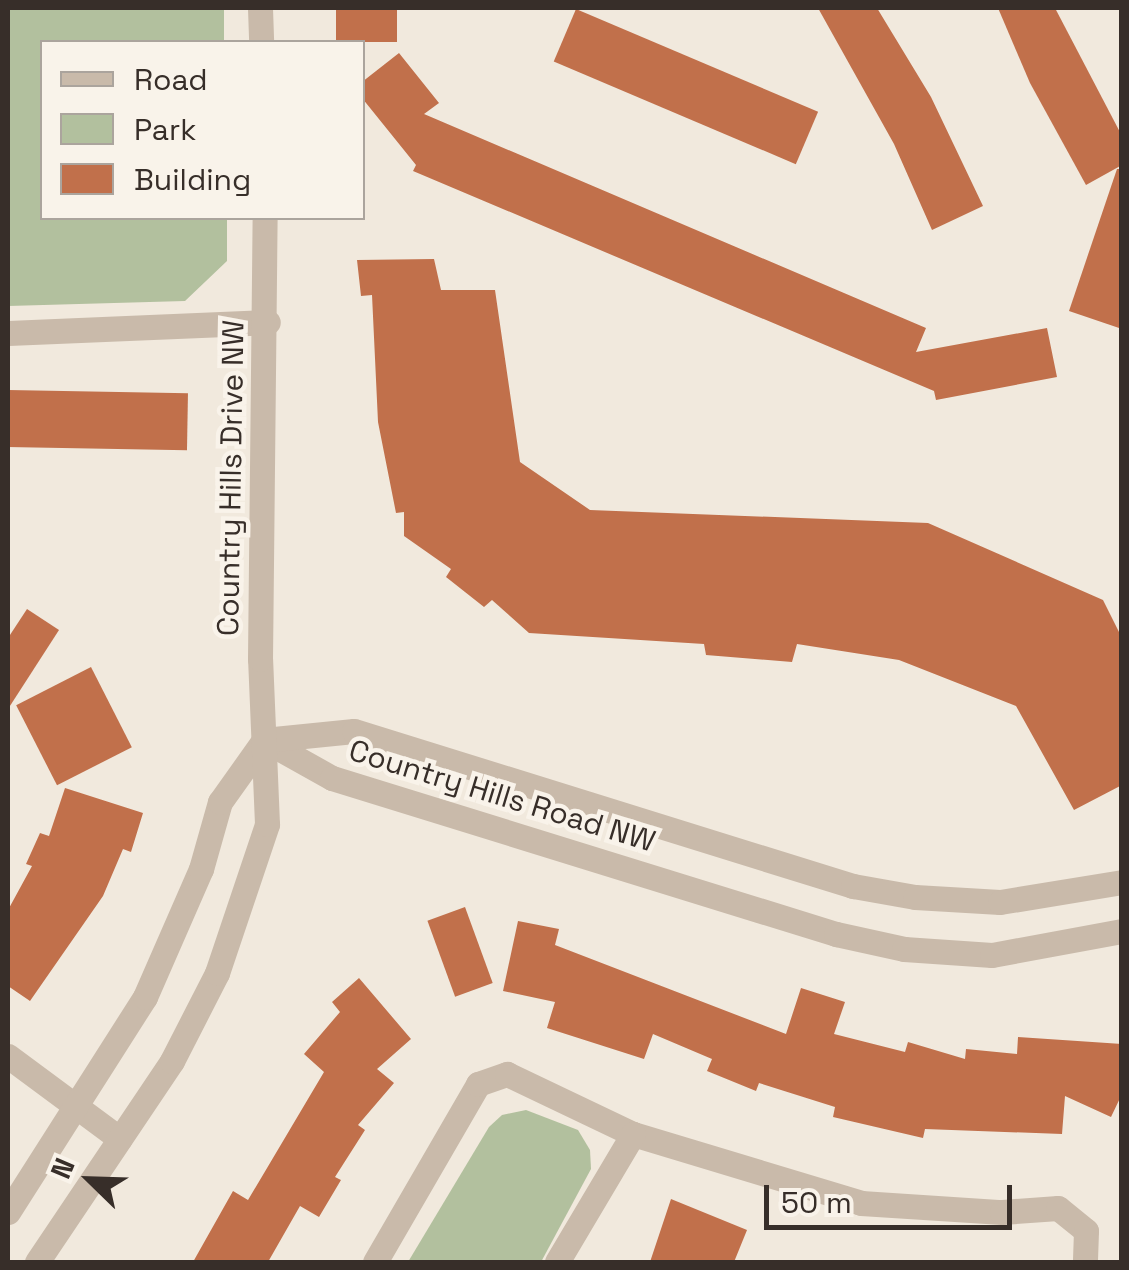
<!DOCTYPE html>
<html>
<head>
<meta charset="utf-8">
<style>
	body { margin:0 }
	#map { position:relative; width:1129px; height:1270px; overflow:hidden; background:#f1e9dd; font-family:"Space Grotesk",sans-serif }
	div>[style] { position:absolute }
	.green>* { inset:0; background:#b2c09e }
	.building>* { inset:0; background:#c1704b; transform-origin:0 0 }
	.minor>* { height:25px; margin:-12.5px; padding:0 12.5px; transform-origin:12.5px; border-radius:12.5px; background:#c9baaa }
	.tertiary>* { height:25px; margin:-12.5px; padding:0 12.5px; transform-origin:12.5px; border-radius:12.5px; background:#c9baaa }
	span { translate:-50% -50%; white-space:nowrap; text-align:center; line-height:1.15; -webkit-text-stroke:9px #f9f3ea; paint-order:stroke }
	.street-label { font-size:30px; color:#372e29 }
	.frame { position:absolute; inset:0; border:10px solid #372e29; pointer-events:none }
	.legend { position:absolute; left:40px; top:40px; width:325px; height:180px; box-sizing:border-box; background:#f9f3ea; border:2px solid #aba49d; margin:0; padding:12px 18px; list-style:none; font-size:30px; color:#372e29 }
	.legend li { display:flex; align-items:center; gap:20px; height:50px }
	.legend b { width:50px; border:2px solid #aba49d }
	.north { position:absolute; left:40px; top:1130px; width:100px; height:100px; -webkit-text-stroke:8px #f9f3ea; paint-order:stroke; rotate:293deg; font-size:28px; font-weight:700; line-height:40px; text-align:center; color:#372e29 }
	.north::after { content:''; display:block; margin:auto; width:35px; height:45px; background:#372e29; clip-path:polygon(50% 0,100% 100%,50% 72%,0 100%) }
	.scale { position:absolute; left:764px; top:1185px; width:248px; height:45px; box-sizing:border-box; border:5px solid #372e29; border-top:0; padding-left:12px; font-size:30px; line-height:35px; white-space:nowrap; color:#372e29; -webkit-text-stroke:8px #f9f3ea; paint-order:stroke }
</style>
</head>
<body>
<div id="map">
	<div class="green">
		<div style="clip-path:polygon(8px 8px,224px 8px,224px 42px,42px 42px,42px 218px,227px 218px,227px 261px,185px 301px,8px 306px)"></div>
		<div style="clip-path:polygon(526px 1110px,578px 1130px,590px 1150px,591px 1169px,541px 1262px,408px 1262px,489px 1127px,502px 1115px)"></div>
	</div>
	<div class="building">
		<div style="left:336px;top:8px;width:61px;height:34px"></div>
		<div style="clip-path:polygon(818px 8px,877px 8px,931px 97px,983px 206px,932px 230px,894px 144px)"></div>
		<div style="clip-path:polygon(998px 8px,1055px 8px,1122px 136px,1122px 165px,1086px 185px,1030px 83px)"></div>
		<div style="left:576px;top:9px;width:263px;height:57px;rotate:23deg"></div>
		<div style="clip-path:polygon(399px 53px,439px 103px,424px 114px,926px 328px,916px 352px,1047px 328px,1057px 377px,936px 400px,934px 391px,413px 171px,416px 165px,362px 98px,362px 82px)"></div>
		<div style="clip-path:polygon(1117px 169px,1122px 169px,1122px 329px,1069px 311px)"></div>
		<div style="clip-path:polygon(434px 259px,441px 290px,495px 290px,520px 462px,590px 510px,928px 523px,1103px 600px,1122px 638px,1122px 785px,1074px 810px,1016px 706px,899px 660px,797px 644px,792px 662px,706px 655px,704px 644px,529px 633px,492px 600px,484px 607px,446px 577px,451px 569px,404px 536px,404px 512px,396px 513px,378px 422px,372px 295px,361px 296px,357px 260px)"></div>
		<div style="left:8px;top:390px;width:180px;height:57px;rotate:1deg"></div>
		<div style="clip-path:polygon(27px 609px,59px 630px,8px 709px,8px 638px)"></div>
		<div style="left:91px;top:667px;width:90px;height:84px;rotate:63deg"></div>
		<div style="clip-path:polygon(65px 788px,143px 813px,131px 852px,123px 849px,103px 896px,30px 1001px,8px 986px,8px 910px,32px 866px,26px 864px,40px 833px,49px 836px)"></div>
		<div style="left:465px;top:907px;width:81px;height:40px;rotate:70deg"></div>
		<div style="clip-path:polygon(518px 921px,559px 929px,555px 945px,786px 1034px,801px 988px,845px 1002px,834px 1034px,905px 1052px,908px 1042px,965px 1059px,966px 1049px,1017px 1054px,1018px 1037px,1122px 1044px,1122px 1094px,1111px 1117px,1065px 1096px,1062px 1134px,925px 1129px,923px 1138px,833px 1117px,835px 1107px,759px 1083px,756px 1091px,707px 1071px,712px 1059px,653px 1034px,644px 1059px,547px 1028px,555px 1002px,503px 991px)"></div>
		<div style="clip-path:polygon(359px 978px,411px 1039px,377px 1069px,394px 1083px,358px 1125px,365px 1130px,335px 1177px,341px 1180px,319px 1217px,300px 1206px,268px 1262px,193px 1262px,233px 1191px,248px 1200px,324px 1072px,304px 1054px,340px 1012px,332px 1002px)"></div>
		<div style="clip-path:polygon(671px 1199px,747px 1230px,734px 1262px,650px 1262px)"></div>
	</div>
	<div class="minor">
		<div style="left:8px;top:333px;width:260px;rotate:-2.4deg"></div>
		<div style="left:8px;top:1056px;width:139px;rotate:36.5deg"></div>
		<div style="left:375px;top:1262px;width:206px;rotate:-59.9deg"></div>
		<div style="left:478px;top:1084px;width:31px;rotate:-19deg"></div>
		<div style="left:507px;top:1074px;width:140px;rotate:25.5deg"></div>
		<div style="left:633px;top:1134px;width:238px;rotate:16.8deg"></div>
		<div style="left:861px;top:1203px;width:141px;rotate:3.7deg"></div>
		<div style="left:1002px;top:1212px;width:56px;rotate:-4.1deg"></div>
		<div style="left:1058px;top:1208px;width:36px;rotate:39deg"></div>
		<div style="left:1086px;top:1231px;width:31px;rotate:92deg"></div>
		<div style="left:557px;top:1262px;width:149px;rotate:-59.3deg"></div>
	</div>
	<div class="tertiary">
		<div style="left:260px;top:8px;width:34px;rotate:88deg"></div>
		<div style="left:264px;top:740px;width:78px;rotate:29.2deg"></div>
		<div style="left:332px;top:778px;width:528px;rotate:17.2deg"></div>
		<div style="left:836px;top:934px;width:70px;rotate:12.4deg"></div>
		<div style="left:904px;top:949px;width:88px;rotate:3.9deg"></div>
		<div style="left:992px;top:955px;width:132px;rotate:-10.5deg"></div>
		<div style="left:264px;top:740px;width:90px;rotate:-5.7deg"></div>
		<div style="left:354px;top:731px;width:523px;rotate:17.26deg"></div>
		<div style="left:853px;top:886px;width:63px;rotate:10.1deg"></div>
		<div style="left:915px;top:897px;width:85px;rotate:3.4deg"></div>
		<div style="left:1000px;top:902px;width:124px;rotate:-9.3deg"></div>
		<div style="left:8px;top:1212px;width:255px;rotate:-57.5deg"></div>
		<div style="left:145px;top:997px;width:140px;rotate:-66.4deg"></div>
		<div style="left:201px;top:869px;width:70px;rotate:-74.2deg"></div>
		<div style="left:220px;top:802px;width:76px;rotate:-54.6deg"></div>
		<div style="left:37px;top:1262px;width:242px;rotate:-56.1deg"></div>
		<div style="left:172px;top:1061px;width:99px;rotate:-62.9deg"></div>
		<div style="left:217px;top:973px;width:157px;rotate:-71.4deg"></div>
		<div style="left:267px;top:824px;width:165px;rotate:-92.4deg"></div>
		<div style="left:260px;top:659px;width:441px;rotate:-89.4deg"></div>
	</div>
	<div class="street-label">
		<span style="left:231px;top:478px;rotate:-89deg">Country Hills Drive NW</span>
		<span style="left:502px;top:796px;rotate:17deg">Country Hills Road NW</span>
	</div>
	<div class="frame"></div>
	<ul class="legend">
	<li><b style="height:12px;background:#c9baaa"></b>Road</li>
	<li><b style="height:28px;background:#b2c09e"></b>Park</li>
	<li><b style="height:28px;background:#c1704b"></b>Building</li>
	</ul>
	<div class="north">N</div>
	<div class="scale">50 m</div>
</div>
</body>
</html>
